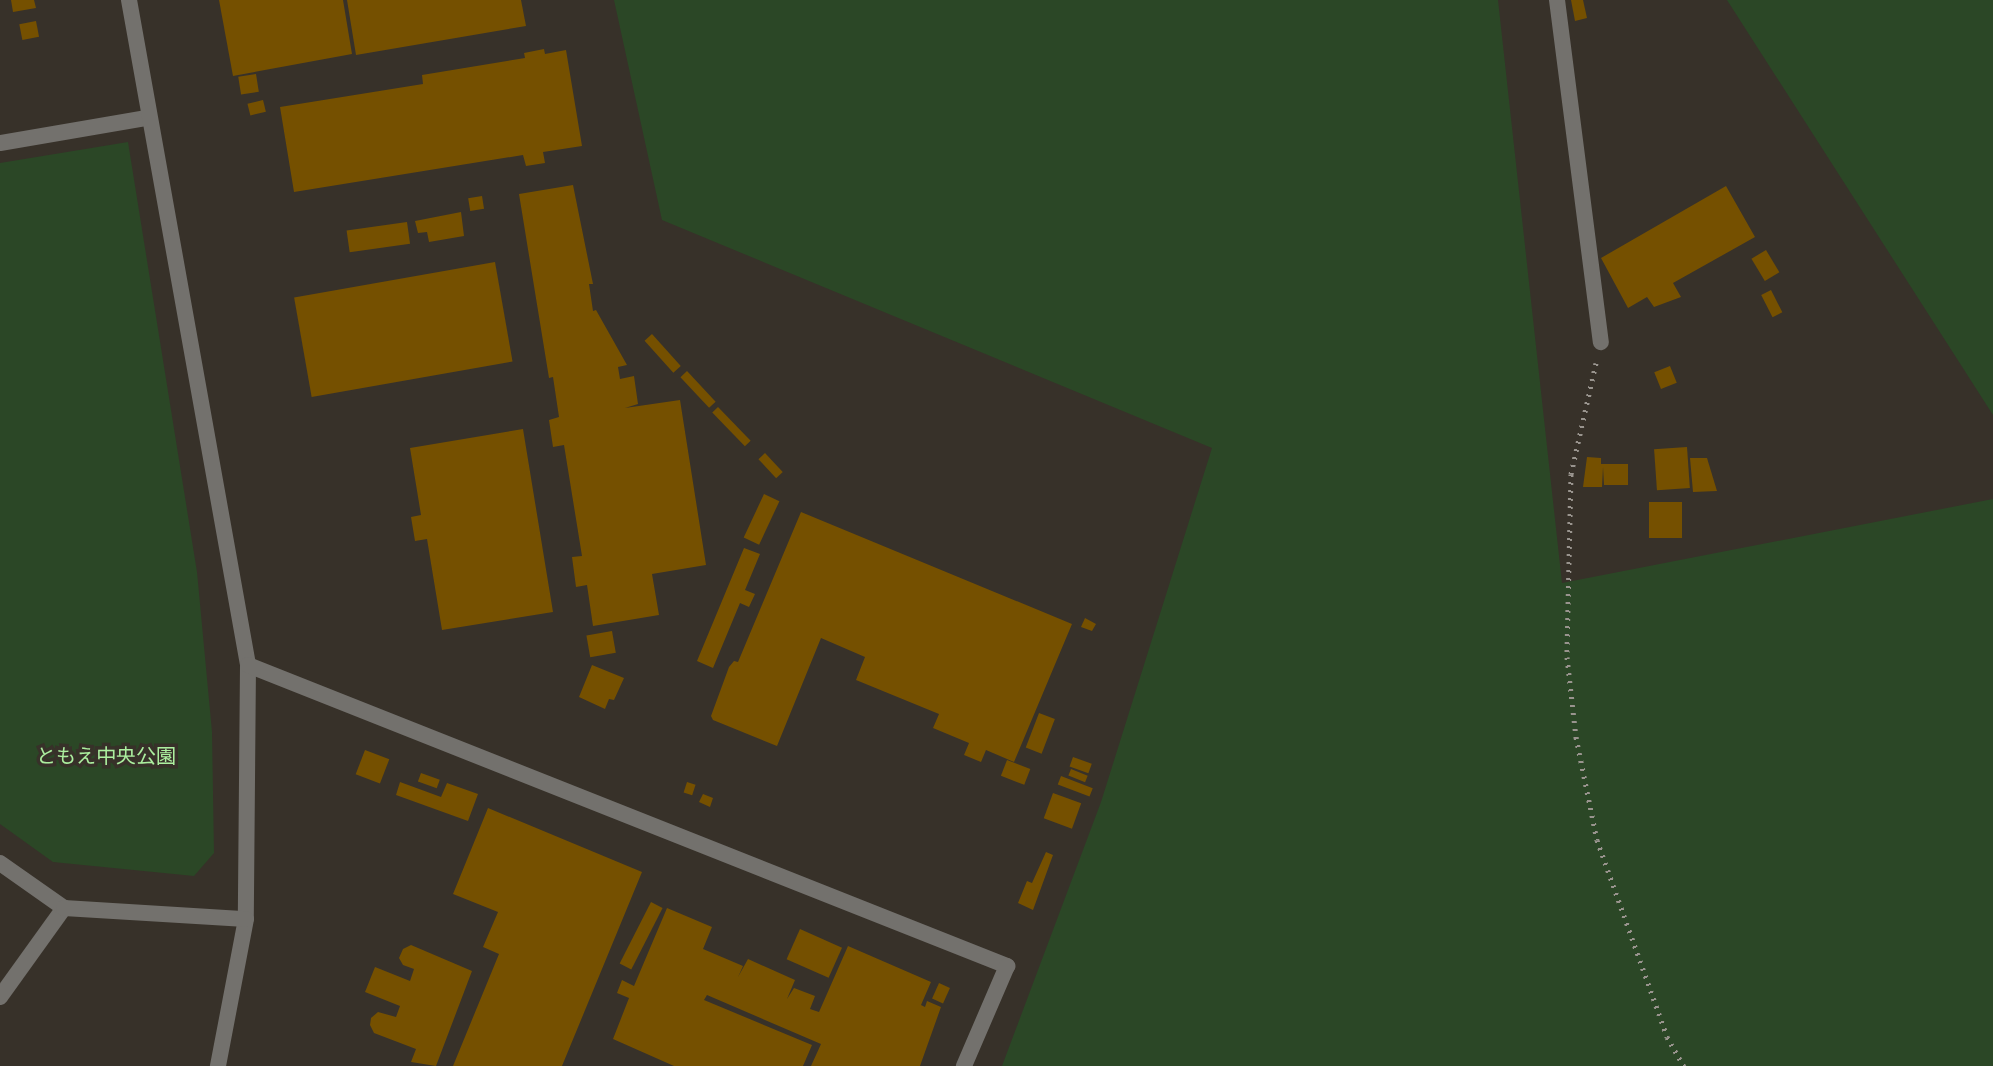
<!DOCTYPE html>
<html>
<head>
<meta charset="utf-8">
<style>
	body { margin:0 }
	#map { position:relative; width:1993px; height:1066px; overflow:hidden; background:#373129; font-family:Figtree,"Noto Sans JP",sans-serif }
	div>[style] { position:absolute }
	.green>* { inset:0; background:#2b4726 }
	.building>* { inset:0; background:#755000; transform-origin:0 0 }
	.path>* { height:5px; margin-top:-2.5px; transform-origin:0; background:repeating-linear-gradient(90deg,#99948e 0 2px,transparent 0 8px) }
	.minor>* { height:16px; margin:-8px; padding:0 8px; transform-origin:8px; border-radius:8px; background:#73716d }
	.tertiary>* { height:16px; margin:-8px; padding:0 8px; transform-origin:8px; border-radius:8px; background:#73716d }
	span { translate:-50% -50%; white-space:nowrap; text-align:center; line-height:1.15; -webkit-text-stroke:7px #373129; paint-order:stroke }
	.park-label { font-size:20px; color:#acef9f }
</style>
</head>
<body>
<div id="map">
	<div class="green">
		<div style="clip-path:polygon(614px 0,1498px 0,1562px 583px,1993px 499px,1993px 1066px,1002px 1066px,1101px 802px,1212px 448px,662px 220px)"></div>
		<div style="clip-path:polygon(1727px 0,1993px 0,1993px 415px)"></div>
		<div style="clip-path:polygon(128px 142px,197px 572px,212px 732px,214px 853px,194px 876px,53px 862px,0 824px,0 163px)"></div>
	</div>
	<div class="building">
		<div style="clip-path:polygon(11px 0,34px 0,36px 8px,13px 12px)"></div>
		<div style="clip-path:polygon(219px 0,343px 0,352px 54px,233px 76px)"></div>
		<div style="clip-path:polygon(347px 0,521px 0,526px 26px,356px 55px)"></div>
		<div style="clip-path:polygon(1571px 0,1583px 0,1587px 18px,1575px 21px)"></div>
		<div style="left:36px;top:21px;width:16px;height:17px;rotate:79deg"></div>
		<div style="clip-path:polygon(544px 49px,545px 54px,566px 50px,582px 146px,543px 152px,545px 163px,526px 166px,523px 155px,294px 192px,280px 107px,423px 84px,422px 75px,525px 58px,524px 53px)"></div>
		<div style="left:256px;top:74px;width:18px;height:18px;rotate:81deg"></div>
		<div style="left:263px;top:100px;width:12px;height:16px;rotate:76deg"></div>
		<div style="clip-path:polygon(573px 185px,593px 284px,589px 284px,593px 311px,596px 310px,627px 365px,618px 367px,620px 379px,634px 376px,638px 404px,625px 408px,680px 400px,706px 565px,652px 574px,659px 615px,593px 626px,587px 585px,576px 587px,572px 557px,582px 556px,564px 445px,553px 447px,549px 420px,559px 417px,553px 377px,549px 378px,519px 194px)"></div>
		<div style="clip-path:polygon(1726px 186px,1755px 237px,1673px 283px,1681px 297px,1654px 307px,1647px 297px,1628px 308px,1601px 258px)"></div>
		<div style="left:482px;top:196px;width:13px;height:14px;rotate:81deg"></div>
		<div style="clip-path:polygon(461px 212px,464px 236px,429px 242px,427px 232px,418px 233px,415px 221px)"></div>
		<div style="left:407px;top:222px;width:22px;height:61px;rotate:82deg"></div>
		<div style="left:1766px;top:250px;width:26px;height:17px;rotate:59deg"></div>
		<div style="left:495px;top:262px;width:101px;height:204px;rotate:80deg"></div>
		<div style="left:1771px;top:290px;width:25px;height:11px;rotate:63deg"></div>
		<div style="left:652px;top:334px;width:43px;height:10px;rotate:48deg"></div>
		<div style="left:1670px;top:366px;width:18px;height:17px;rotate:68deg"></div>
		<div style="left:687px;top:371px;width:42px;height:9px;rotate:47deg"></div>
		<div style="left:718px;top:407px;width:47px;height:8px;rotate:46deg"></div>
		<div style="clip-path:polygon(523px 429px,553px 612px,442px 630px,427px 539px,415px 541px,411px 517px,421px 515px,410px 448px)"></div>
		<div style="left:1687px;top:447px;width:41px;height:33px;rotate:86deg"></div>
		<div style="left:765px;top:453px;width:26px;height:9px;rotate:47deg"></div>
		<div style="clip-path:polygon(1587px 457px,1601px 458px,1601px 464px,1628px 464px,1628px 485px,1604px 485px,1603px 467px,1602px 487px,1583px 487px)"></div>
		<div style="clip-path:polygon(1690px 458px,1707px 458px,1717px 491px,1693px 492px)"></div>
		<div style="left:764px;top:494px;width:17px;height:48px;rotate:25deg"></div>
		<div style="left:1649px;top:502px;width:33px;height:36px"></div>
		<div style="clip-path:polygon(801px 512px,1072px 624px,1014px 762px,986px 750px,981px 762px,964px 755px,969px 743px,933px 728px,939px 714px,856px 680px,865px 657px,821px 638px,777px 746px,713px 720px,711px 716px,729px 667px,734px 661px,738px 662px)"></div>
		<div style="clip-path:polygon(744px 548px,760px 554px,745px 590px,755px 594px,749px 607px,740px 603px,713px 668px,697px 661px)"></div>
		<div style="clip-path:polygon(1085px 618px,1096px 624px,1092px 631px,1081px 627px)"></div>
		<div style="left:612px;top:631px;width:22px;height:26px;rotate:80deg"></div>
		<div style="clip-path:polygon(592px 665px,624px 678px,614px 700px,609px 699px,605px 709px,579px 697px)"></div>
		<div style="left:1039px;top:713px;width:17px;height:37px;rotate:21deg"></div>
		<div style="left:365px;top:750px;width:26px;height:26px;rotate:21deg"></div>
		<div style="left:1073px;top:757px;width:20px;height:10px;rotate:20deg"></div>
		<div style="left:1007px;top:760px;width:25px;height:17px;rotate:21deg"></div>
		<div style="left:1071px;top:769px;width:18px;height:7px;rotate:22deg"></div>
		<div style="left:421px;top:773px;width:20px;height:9px;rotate:20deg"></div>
		<div style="left:1061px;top:776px;width:34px;height:9px;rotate:21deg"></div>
		<div style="clip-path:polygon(400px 782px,441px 797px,447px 783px,478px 794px,468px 821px,396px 795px)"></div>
		<div style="left:687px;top:782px;width:9px;height:11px;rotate:18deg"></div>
		<div style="left:1053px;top:793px;width:30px;height:27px;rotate:20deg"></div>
		<div style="clip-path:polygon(703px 794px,713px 798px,710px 807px,699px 802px)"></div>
		<div style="clip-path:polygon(488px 808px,642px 872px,562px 1066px,453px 1066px,499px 954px,483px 947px,498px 912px,453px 894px)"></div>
		<div style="clip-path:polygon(1046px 852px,1053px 855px,1033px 910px,1018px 903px,1027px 881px,1032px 883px)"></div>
		<div style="left:651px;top:902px;width:13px;height:69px;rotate:27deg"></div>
		<div style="clip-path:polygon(667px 908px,712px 927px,703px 949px,743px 966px,738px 977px,748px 959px,795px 980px,787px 999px,794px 988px,815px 996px,810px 1009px,819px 1012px,848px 946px,931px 982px,921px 1005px,925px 1007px,927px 1001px,941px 1007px,920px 1066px,811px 1066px,821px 1044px,707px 995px,704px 1000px,812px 1045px,803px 1066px,674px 1066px,613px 1039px,629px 998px,617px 993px,622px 980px,634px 986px)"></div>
		<div style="left:800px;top:929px;width:46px;height:33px;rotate:24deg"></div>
		<div style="clip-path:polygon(411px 945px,472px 971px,436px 1066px,411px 1062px,416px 1049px,374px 1033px,370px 1025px,371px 1018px,378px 1012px,396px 1017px,400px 1006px,365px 992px,375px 967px,410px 981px,414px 969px,403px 965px,399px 958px,403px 949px)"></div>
		<div style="left:939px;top:983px;width:12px;height:17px;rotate:24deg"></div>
	</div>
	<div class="path">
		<div style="left:1596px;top:363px;width:114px;rotate:102.7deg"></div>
		<div style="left:1571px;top:474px;width:183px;rotate:91.3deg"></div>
		<div style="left:1567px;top:657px;width:81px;rotate:83.6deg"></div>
		<div style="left:1576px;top:737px;width:105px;rotate:78.5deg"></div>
		<div style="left:1597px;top:840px;width:209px;rotate:70.4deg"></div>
		<div style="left:1667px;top:1037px;width:34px;rotate:60deg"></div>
	</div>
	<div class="minor">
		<div style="left:1557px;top:0;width:345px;rotate:82.7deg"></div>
		<div style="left:0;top:143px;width:149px;rotate:-9.7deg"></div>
		<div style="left:0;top:997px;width:110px;rotate:-54.3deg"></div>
	</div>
	<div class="tertiary">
		<div style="left:129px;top:0;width:676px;rotate:79.85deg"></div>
		<div style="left:248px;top:665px;width:254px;rotate:90.5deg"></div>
		<div style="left:246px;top:919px;width:150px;rotate:100.8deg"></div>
		<div style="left:248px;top:665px;width:817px;rotate:21.63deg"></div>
		<div style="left:1007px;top:966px;width:109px;rotate:113.3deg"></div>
		<div style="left:0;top:863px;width:78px;rotate:35.1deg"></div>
		<div style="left:64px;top:908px;width:182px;rotate:3.5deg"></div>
	</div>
	<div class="park-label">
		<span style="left:106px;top:756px">ともえ中央公園</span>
	</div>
</div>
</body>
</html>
